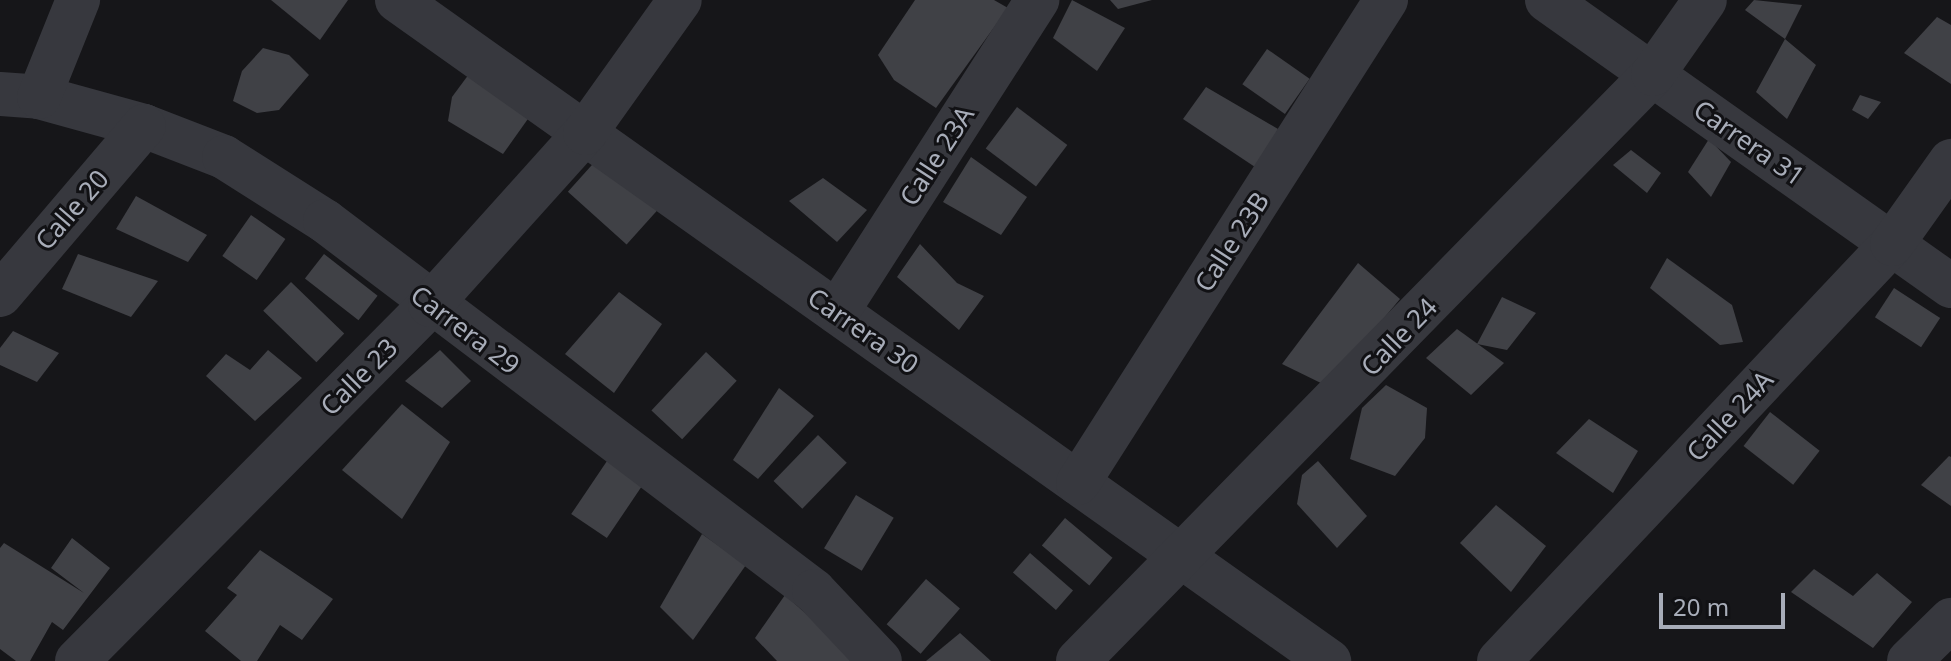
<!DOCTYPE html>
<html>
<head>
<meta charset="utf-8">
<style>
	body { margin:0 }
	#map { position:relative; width:1951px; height:661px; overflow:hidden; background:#161619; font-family:"Noto Sans",sans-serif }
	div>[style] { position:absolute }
	.building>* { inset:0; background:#404146; transform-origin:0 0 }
	.street>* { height:44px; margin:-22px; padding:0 22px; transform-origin:22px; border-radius:22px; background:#37383e }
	span { translate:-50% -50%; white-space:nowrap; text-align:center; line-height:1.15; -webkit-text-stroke:6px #111114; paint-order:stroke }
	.street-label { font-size:26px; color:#a8adb9 }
	.scale { position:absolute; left:1659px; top:593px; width:126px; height:36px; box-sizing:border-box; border:4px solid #a8adb9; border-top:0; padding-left:10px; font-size:24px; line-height:28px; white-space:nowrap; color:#a8adb9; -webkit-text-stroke:6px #111114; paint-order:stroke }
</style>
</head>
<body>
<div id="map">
	<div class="building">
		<div style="clip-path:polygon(271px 0,348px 0,320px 40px)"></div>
		<div style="clip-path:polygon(915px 0,994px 0,1008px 8px,936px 108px,894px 80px,878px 55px)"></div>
		<div style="clip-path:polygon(1072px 0,1125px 28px,1097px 71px,1053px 38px)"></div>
		<div style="clip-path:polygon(1110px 0,1152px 0,1118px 9px)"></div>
		<div style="clip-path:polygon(1754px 0,1802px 5px,1785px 39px,1816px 65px,1787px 119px,1756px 92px,1785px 39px,1745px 10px)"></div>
		<div style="clip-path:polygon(1937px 17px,1951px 25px,1951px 84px,1904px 53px)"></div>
		<div style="clip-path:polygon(263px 48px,289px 55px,309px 75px,279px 110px,257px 113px,233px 101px,242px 71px)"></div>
		<div style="left:1267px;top:49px;width:52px;height:43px;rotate:35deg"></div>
		<div style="clip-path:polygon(469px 74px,530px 116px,503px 154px,448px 121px,452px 97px)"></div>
		<div style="clip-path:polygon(1206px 87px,1278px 129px,1258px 169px,1183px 119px)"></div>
		<div style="clip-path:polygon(1860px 95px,1881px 102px,1868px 119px,1852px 110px)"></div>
		<div style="left:1017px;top:107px;width:63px;height:52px;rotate:37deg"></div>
		<div style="clip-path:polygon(1709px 139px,1731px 162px,1711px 197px,1688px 172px)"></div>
		<div style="clip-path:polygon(1631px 150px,1661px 173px,1647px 193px,1613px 165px)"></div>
		<div style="left:600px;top:156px;width:79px;height:48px;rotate:42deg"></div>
		<div style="clip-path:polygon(971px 157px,1027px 197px,1001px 235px,943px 202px)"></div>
		<div style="clip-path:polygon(823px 178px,867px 210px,837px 242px,789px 201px)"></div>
		<div style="clip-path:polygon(136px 196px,207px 235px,188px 262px,116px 229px)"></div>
		<div style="left:251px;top:215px;width:42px;height:50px;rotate:35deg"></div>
		<div style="clip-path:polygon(920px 244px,957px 283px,984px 296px,959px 330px,897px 277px)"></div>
		<div style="clip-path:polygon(78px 254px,158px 281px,131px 317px,62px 289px)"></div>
		<div style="left:324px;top:254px;width:68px;height:31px;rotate:38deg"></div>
		<div style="clip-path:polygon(1667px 258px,1732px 305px,1743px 342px,1720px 345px,1650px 288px)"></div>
		<div style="clip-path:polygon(1358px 263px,1400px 299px,1327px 386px,1282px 364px)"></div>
		<div style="left:291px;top:282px;width:74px;height:40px;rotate:44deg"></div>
		<div style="left:1894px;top:288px;width:55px;height:35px;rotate:33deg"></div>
		<div style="clip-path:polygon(619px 292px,662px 324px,614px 393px,565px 354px)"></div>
		<div style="clip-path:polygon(1502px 297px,1536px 313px,1507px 350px,1477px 344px)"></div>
		<div style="clip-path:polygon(1457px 329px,1504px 363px,1471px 395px,1426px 358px)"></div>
		<div style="clip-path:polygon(13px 331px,59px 353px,37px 382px,0 365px,0 348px)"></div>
		<div style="clip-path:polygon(268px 350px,302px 378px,255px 421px,206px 376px,226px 354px,250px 370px)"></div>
		<div style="clip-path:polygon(440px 350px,471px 381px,442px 408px,405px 381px)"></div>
		<div style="left:706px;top:352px;width:42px;height:80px;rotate:43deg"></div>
		<div style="clip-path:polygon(1386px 385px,1427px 408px,1425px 438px,1395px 476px,1350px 459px,1362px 408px)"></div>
		<div style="clip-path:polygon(779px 388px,814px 416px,758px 479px,733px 460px)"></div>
		<div style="clip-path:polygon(402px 404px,450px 442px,402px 519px,342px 470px)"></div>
		<div style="left:1770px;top:412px;width:63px;height:43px;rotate:38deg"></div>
		<div style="clip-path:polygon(1589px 419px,1638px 451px,1613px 493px,1556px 453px)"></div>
		<div style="left:818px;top:435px;width:40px;height:64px;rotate:44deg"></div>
		<div style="clip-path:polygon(1949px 456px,1951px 457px,1951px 506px,1921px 485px)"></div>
		<div style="left:607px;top:461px;width:43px;height:64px;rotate:34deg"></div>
		<div style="clip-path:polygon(1318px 461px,1367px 516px,1337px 548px,1297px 504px,1302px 475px)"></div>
		<div style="left:856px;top:495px;width:44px;height:62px;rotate:31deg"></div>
		<div style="clip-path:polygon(1496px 505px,1546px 546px,1511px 592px,1460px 543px)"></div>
		<div style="left:1065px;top:518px;width:62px;height:36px;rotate:40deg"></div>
		<div style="clip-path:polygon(702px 534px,746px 565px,693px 640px,660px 607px)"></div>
		<div style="clip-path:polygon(72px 538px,110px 568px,63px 630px,52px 622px,30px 661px,16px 661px,0 649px,0 548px,4px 543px,84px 593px,51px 568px)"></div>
		<div style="clip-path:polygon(260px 550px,333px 599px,302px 640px,280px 625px,257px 661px,241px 661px,205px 631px,237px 595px,227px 588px)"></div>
		<div style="left:1030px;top:553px;width:57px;height:26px;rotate:41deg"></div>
		<div style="clip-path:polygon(1814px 569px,1853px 596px,1877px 573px,1912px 602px,1873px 648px,1791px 592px)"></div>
		<div style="left:926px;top:579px;width:45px;height:60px;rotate:41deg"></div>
		<div style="clip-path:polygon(785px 595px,859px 661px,777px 661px,755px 638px)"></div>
		<div style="clip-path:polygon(960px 633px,991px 661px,926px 661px)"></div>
	</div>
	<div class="street">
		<div style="left:397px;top:0;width:1143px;rotate:35.35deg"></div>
		<div style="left:1547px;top:0;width:495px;rotate:35.3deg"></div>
		<div style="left:0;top:94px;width:39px;rotate:4deg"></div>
		<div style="left:39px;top:97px;width:109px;rotate:15.4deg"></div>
		<div style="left:144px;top:126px;width:86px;rotate:21.2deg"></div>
		<div style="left:224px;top:157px;width:120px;rotate:32.4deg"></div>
		<div style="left:325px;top:221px;width:613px;rotate:37.11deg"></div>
		<div style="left:814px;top:591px;width:96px;rotate:46.7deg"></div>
		<div style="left:39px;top:97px;width:105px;rotate:-68.1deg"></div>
		<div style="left:0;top:295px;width:222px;rotate:-49.6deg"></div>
		<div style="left:837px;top:312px;width:371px;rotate:-57.3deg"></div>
		<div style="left:1078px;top:483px;width:573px;rotate:-57.48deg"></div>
		<div style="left:77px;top:661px;width:501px;rotate:-45.24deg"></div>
		<div style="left:430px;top:305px;width:232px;rotate:-48deg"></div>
		<div style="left:585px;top:133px;width:163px;rotate:-54.5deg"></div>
		<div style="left:1078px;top:661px;width:822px;rotate:-45.59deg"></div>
		<div style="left:1653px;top:74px;width:90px;rotate:-54.9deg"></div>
		<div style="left:1499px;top:661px;width:573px;rotate:-46.7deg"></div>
		<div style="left:1892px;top:244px;width:102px;rotate:-54.6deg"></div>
		<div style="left:1909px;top:661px;width:59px;rotate:-44.3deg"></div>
	</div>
	<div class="street-label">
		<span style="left:1749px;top:143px;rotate:35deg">Carrera 31</span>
		<span style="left:937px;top:156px;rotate:-57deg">Calle 23A</span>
		<span style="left:72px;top:210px;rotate:-49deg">Calle 20</span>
		<span style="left:1232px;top:242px;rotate:-57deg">Calle 23B</span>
		<span style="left:465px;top:330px;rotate:37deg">Carrera 29</span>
		<span style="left:863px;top:331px;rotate:35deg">Carrera 30</span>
		<span style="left:1399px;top:337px;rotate:-46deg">Calle 24</span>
		<span style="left:359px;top:377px;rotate:-45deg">Calle 23</span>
		<span style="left:1730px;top:416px;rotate:-47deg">Calle 24A</span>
	</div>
	<div class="scale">20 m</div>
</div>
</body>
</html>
